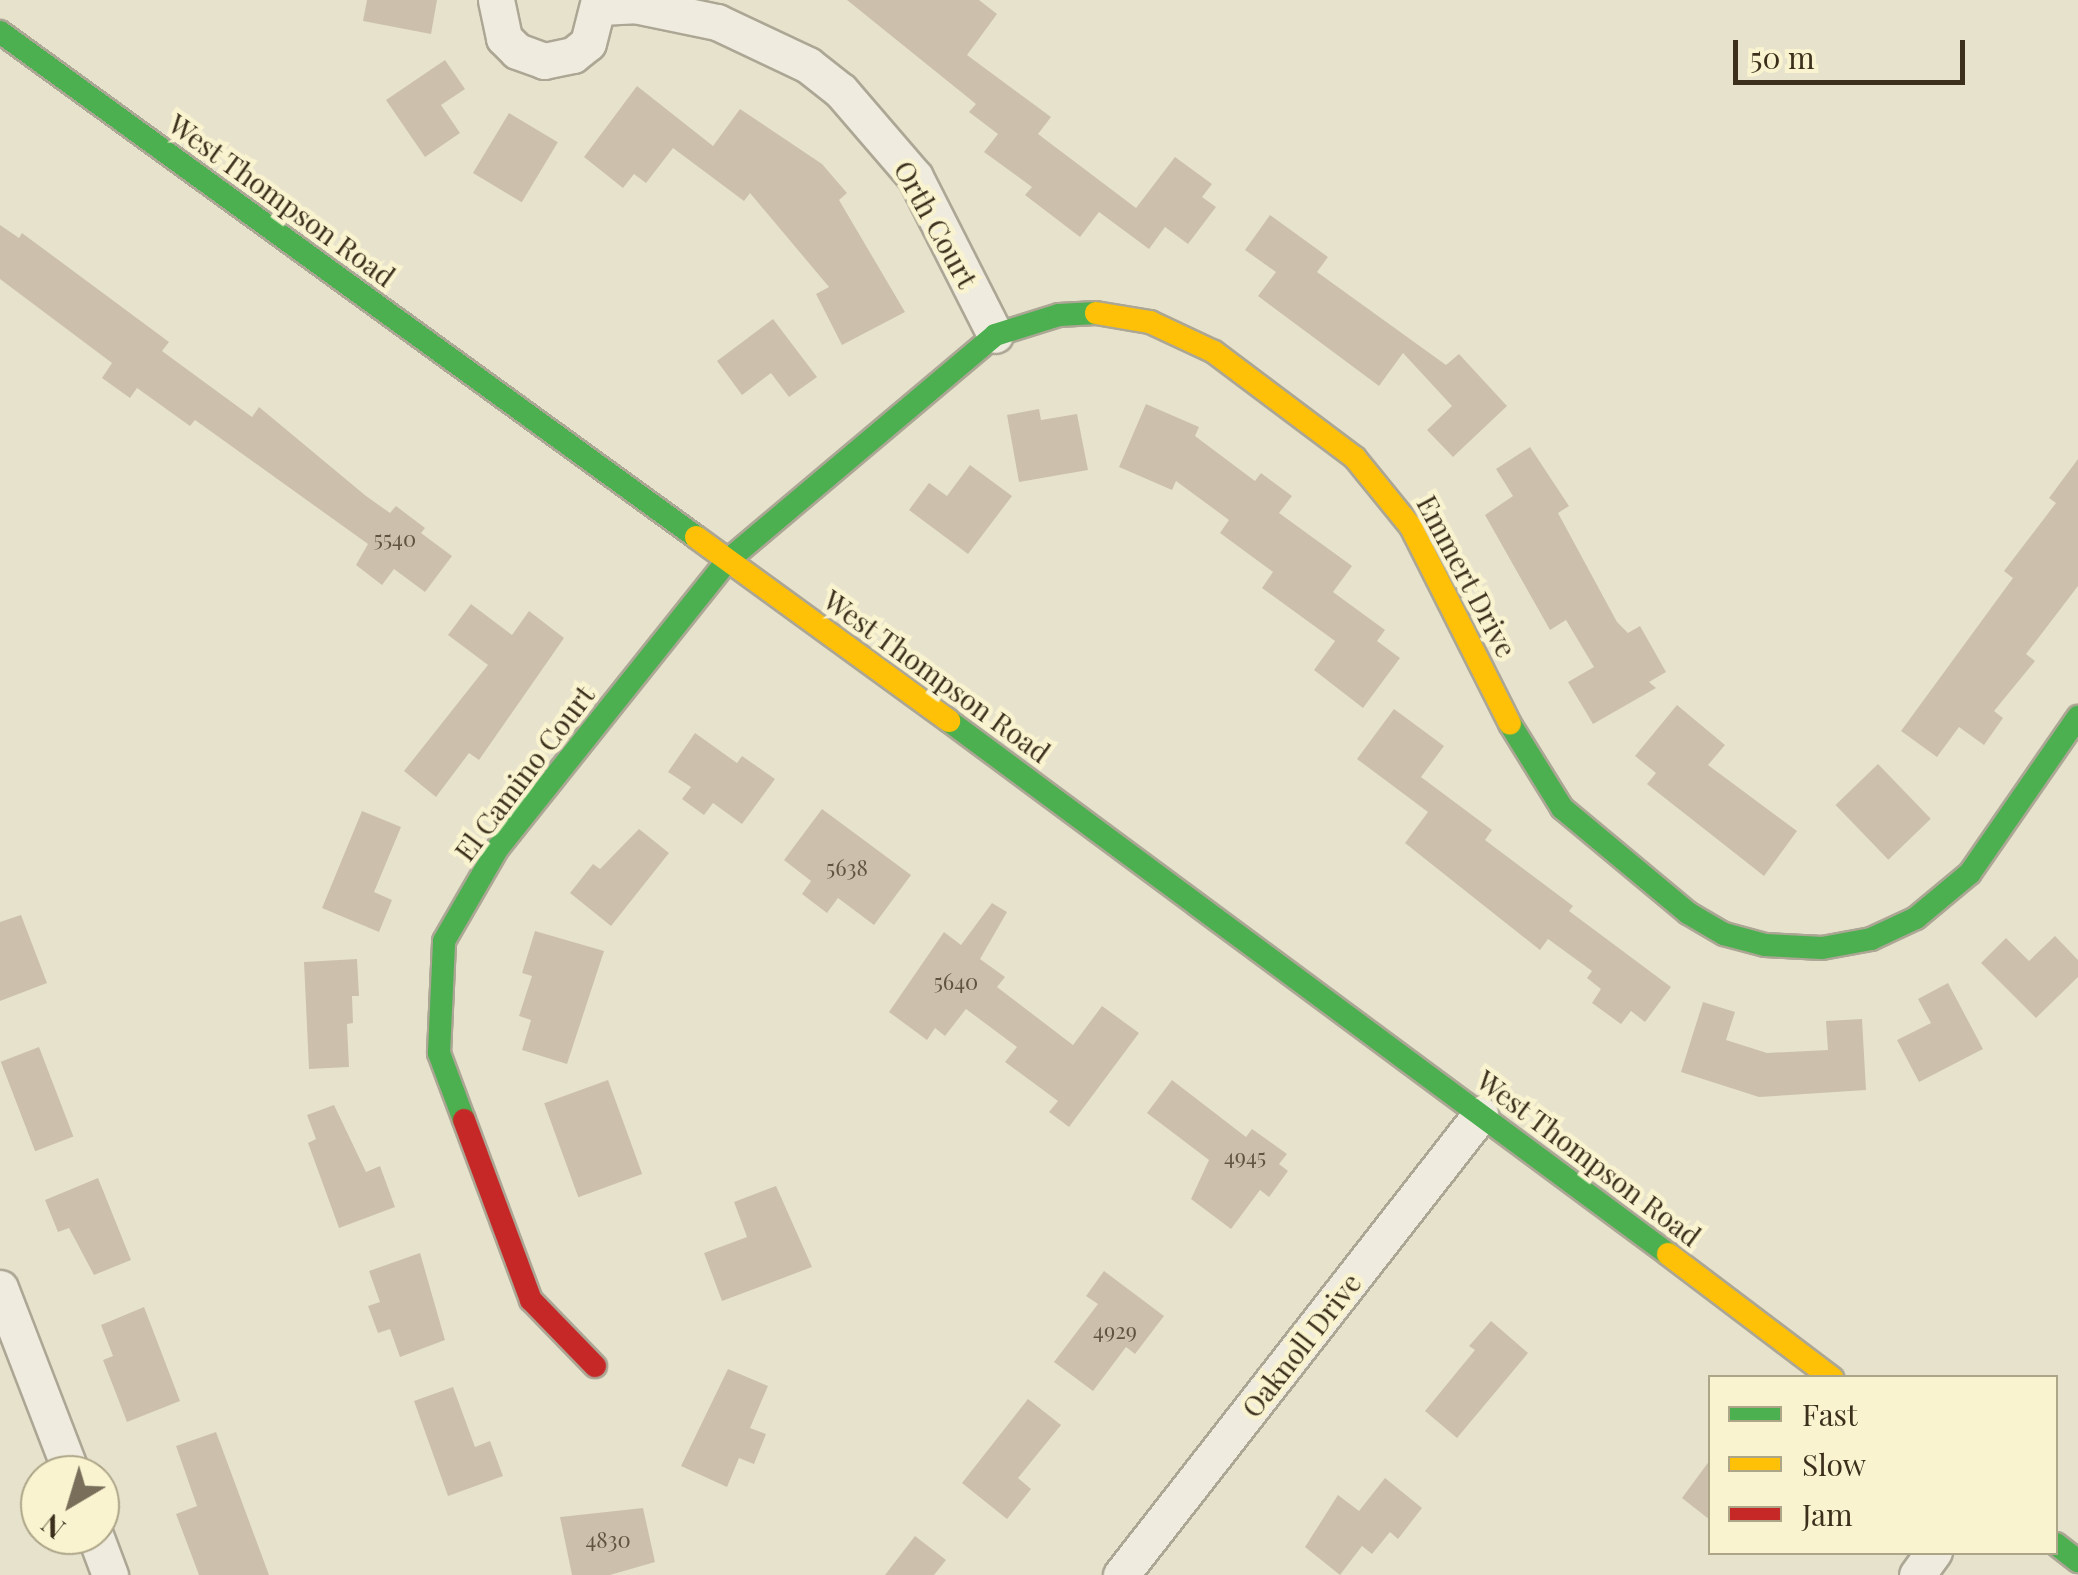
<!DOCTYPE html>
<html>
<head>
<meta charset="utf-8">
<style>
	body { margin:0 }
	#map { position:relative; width:2078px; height:1575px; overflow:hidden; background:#e7e2cc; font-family:"Playfair Display",serif }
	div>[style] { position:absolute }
	.building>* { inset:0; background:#ccc0ac; transform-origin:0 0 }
	.roads { filter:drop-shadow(2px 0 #aca695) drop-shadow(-2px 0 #aca695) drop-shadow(0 2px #aca695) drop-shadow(0 -2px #aca695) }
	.street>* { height:35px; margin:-17.5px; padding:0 17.5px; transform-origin:17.5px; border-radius:17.5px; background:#efebde }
	.fast>* { height:22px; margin:-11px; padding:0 11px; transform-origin:11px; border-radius:11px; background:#4caf50 }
	.slow>* { height:22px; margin:-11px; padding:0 11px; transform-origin:11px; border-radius:11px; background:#ffc107 }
	.jam>* { height:22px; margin:-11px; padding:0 11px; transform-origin:11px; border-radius:11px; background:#c62828 }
	span { translate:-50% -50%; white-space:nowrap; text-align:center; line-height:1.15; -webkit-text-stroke:9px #f9f3d0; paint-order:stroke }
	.number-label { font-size:22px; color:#605440 }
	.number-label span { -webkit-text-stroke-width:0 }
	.street-label { font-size:28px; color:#3c301c }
	.legend { position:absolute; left:1708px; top:1375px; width:350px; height:180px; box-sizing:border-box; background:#f9f3d0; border:2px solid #ada588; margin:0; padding:12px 18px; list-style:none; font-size:30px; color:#3c301c }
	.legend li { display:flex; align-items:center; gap:20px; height:50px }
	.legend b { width:50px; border:2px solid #ada588 }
	.north { position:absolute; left:20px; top:1455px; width:100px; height:100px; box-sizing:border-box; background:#f9f3d0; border:2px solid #ada588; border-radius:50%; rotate:218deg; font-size:28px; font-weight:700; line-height:40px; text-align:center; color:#3c301c }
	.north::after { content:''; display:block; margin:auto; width:35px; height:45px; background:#786e5a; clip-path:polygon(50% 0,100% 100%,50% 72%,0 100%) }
	.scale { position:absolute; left:1733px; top:40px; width:232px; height:45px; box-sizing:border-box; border:5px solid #3c301c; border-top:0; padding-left:12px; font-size:30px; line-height:35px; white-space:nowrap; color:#3c301c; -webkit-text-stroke:8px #f9f3d0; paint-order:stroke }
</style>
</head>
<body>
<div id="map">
	<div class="building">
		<div style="clip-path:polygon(367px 0,437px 0,431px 34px,363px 21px)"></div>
		<div style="clip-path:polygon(847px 0,979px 0,997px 14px,967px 55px,1051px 117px,1038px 134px,1136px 208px,1175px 157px,1212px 184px,1202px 197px,1216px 207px,1188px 244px,1165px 227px,1149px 249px,1099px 212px,1080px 237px,1025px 195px,1032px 187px,984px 152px,998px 134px,969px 112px,976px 104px)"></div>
		<div style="clip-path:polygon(445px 60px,465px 89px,441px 105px,460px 133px,425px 157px,386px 100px)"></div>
		<div style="clip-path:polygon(637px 86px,713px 146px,740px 109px,822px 164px,847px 193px,839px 200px,905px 312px,842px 345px,816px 294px,829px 287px,750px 193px,744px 201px,673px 148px,646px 183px,634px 174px,623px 188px,584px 157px)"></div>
		<div style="left:509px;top:113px;width:57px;height:70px;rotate:31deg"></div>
		<div style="clip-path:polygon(1270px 215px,1328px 257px,1317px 272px,1446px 365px,1459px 354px,1507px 406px,1453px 457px,1427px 430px,1452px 406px,1403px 353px,1379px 386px,1258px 296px,1276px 272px,1245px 250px)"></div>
		<div style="clip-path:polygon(0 225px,19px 238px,22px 233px,169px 342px,162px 351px,252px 417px,259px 407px,366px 496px,390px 513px,396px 506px,425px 528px,421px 533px,452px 556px,425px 592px,394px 569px,382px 585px,356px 565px,368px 544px,195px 420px,190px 426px,137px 388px,130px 398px,102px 378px,112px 363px,0 279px)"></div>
		<div style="clip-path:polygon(773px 319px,817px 377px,789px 397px,771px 373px,742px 395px,717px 361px)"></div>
		<div style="clip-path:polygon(1146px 404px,1199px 427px,1195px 436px,1255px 481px,1261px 473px,1292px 496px,1279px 513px,1352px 566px,1333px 592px,1385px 630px,1377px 641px,1400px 658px,1363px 708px,1314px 670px,1335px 641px,1262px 588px,1273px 572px,1220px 533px,1229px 520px,1176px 481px,1172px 490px,1119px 467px)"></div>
		<div style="clip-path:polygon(1039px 409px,1041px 420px,1077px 414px,1088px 470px,1019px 482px,1007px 415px)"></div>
		<div style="clip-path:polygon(1530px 447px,1569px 506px,1558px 513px,1617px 622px,1628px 633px,1640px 626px,1666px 672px,1649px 682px,1656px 688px,1593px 724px,1568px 682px,1594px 667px,1566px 620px,1550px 630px,1485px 515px,1513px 496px,1496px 469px)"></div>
		<div style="clip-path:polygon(2078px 459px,2078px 586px,2026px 654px,2035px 661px,1994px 711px,2003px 718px,1984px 745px,1959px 727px,1937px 757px,1901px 731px,2013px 578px,2004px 571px,2056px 503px,2049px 498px)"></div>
		<div style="clip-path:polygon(970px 465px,1012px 496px,968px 554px,909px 510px,929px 483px,947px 496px)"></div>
		<div style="clip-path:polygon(471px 604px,512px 635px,529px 611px,564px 638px,479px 760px,469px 753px,436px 797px,404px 771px,488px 665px,448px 635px)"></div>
		<div style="clip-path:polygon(1677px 705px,1725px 745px,1708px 765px,1797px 831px,1764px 876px,1647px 784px,1656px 773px,1635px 756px)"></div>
		<div style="clip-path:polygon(1394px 709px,1444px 746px,1421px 777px,1492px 830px,1485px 840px,1573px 906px,1569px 911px,1671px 987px,1645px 1022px,1631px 1011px,1621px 1024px,1592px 1003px,1601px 989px,1587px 978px,1592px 971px,1548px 939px,1540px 950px,1405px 843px,1428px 812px,1357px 759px)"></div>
		<div style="clip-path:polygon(695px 733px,737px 763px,742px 756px,775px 779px,742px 824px,713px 803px,704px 815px,682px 799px,691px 787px,668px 772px)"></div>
		<div style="left:1878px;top:764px;width:76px;height:59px;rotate:46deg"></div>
		<div style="clip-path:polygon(822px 809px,911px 875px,874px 925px,838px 898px,827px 913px,802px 894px,811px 881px,784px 860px)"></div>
		<div style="clip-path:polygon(362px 811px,401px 827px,374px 892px,392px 900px,379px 932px,322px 908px)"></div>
		<div style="clip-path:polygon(639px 829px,669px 853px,611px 926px,570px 893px,593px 864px,600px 869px)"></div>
		<div style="clip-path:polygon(992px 903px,1007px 912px,980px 959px,1005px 977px,997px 987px,1073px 1045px,1102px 1006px,1139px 1033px,1069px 1127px,1049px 1112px,1058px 1101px,1005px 1062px,1017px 1047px,966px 1009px,945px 1036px,935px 1028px,927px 1040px,889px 1012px,944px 932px,961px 945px)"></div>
		<div style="clip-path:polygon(21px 915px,47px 983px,0 1001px,0 922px)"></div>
		<div style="clip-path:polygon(535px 931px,604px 951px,567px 1064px,522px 1050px,531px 1020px,519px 1016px,532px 976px,522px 973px)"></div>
		<div style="clip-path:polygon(2055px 936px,2078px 960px,2078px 977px,2036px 1018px,1981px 963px,2006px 938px,2029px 961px)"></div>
		<div style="clip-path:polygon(357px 959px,359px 996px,352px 996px,353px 1023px,347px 1024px,349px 1067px,309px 1069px,304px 962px)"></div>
		<div style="clip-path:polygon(1948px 983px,1983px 1049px,1919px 1082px,1897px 1040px,1931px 1023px,1918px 999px)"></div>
		<div style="clip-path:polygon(1703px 1002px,1735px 1012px,1726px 1040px,1767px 1053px,1828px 1050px,1826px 1021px,1862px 1019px,1866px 1090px,1759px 1097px,1681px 1072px)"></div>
		<div style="left:39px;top:1047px;width:96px;height:41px;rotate:69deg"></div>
		<div style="left:608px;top:1080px;width:100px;height:68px;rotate:70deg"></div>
		<div style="clip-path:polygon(1172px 1080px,1246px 1137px,1252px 1129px,1287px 1154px,1279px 1164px,1288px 1171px,1269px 1197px,1260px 1190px,1231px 1229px,1191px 1199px,1209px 1160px,1147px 1113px)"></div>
		<div style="clip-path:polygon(334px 1105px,366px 1172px,380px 1166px,395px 1207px,339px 1228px,308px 1143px,316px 1139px,307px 1115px)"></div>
		<div style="clip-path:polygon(98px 1178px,131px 1260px,94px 1275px,69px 1228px,58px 1232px,45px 1200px)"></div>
		<div style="clip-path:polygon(776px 1186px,812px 1267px,722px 1301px,704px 1253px,747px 1237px,734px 1202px)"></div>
		<div style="clip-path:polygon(420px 1253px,445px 1340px,400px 1357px,390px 1329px,378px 1333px,368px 1306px,380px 1302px,369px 1271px)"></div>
		<div style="clip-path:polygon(1104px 1271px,1164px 1316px,1135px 1354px,1126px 1347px,1093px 1391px,1054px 1362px,1098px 1304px,1086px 1296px)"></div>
		<div style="clip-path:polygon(144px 1307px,180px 1401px,127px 1422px,103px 1360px,113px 1356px,101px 1325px)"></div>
		<div style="clip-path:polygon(1491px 1321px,1528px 1353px,1457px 1438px,1425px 1411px,1475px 1350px,1469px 1346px)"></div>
		<div style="clip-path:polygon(728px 1369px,768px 1386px,750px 1428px,766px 1434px,754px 1464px,739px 1458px,727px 1487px,681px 1466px)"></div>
		<div style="clip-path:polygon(453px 1387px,475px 1447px,490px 1441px,503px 1476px,448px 1496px,414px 1401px)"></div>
		<div style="clip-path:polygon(1028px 1399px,1061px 1425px,1018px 1478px,1031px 1489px,1007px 1519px,962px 1483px)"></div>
		<div style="clip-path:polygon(216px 1432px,269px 1575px,199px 1575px,176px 1514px,197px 1506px,176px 1446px)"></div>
		<div style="clip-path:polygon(1710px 1460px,1710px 1520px,1682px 1498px)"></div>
		<div style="clip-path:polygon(1385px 1478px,1422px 1508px,1398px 1539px,1390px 1532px,1372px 1554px,1362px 1546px,1340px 1575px,1305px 1547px,1338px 1495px,1359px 1511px)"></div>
		<div style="clip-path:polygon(643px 1508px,655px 1562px,610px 1575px,572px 1575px,560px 1517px)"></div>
		<div style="clip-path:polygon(915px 1536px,946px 1560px,934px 1575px,885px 1575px)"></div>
	</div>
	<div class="roads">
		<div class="street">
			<div style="left:496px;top:0;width:39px;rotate:78deg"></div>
			<div style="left:504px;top:38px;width:18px;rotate:45deg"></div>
			<div style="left:517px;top:51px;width:29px;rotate:20deg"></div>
			<div style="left:544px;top:61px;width:30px;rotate:-12deg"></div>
			<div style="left:573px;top:55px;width:19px;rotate:-39deg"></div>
			<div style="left:588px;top:43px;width:44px;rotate:-75.7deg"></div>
			<div style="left:600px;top:7px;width:35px;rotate:-3deg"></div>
			<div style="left:635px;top:5px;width:84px;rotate:11.7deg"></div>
			<div style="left:717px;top:22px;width:101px;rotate:25.3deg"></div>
			<div style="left:808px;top:65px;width:42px;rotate:38.2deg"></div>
			<div style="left:841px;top:91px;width:113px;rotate:49.3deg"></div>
			<div style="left:915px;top:177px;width:177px;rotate:63.1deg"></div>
			<div style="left:0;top:1288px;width:200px;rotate:68.9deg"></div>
			<div style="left:95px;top:1535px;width:43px;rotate:69.4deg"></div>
			<div style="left:1121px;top:1575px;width:584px;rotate:-52.03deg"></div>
			<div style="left:1917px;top:1575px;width:29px;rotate:-54deg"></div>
		</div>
		<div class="fast">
			<div style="left:0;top:32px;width:860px;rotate:35.96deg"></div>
			<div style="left:949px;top:721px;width:895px;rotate:36.55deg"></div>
			<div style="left:1510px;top:724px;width:99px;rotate:58.2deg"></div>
			<div style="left:1562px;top:808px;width:164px;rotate:39.8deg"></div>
			<div style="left:1688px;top:913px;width:42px;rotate:30.3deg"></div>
			<div style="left:1724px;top:934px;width:42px;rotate:15deg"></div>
			<div style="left:1765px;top:945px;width:57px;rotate:3deg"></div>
			<div style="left:1822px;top:948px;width:50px;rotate:-10.4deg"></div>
			<div style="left:1871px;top:939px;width:50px;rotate:-25deg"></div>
			<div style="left:1916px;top:918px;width:70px;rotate:-39.8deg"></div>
			<div style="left:1970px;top:873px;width:190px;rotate:-55.3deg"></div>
			<div style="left:464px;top:1120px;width:72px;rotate:-110.5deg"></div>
			<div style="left:439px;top:1053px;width:112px;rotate:-87.4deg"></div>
			<div style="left:444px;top:941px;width:108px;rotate:-59.9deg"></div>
			<div style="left:498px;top:848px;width:367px;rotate:-51.4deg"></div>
			<div style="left:727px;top:561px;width:351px;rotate:-40.1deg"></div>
			<div style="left:995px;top:335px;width:67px;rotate:-17.4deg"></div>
			<div style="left:1059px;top:315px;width:37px;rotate:-3deg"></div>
			<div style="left:2056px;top:1544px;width:28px;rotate:38deg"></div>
		</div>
		<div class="slow">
			<div style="left:1096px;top:313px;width:55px;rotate:9.5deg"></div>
			<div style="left:1150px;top:322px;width:71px;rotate:25.1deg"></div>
			<div style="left:1214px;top:352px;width:176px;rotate:36.9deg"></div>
			<div style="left:1355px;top:458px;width:89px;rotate:50.9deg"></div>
			<div style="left:1411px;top:527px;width:220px;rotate:63.3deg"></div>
			<div style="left:696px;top:537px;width:313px;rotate:36deg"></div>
			<div style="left:1668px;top:1254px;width:206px;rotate:37.1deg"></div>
		</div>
		<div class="jam">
			<div style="left:464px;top:1120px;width:192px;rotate:69.6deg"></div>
			<div style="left:531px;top:1300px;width:92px;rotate:45.9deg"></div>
		</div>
	</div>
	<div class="number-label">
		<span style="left:395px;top:539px">5540</span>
		<span style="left:847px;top:868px">5638</span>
		<span style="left:956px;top:982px">5640</span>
		<span style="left:1245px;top:1157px">4945</span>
		<span style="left:1115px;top:1331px">4929</span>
		<span style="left:608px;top:1540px">4830</span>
	</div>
	<div class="street-label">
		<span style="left:282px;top:200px;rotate:36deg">West Thompson Road</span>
		<span style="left:936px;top:224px;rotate:61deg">Orth Court</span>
		<span style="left:1467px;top:576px;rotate:62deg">Emmert Drive</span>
		<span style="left:937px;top:676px;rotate:36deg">West Thompson Road</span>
		<span style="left:524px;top:773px;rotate:-53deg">El Camino Court</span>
		<span style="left:1589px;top:1158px;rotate:37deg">West Thompson Road</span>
		<span style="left:1301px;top:1345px;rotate:-52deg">Oaknoll Drive</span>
	</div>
	<ul class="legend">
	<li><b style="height:12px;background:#4caf50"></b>Fast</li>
	<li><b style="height:12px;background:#ffc107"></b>Slow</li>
	<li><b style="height:12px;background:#c62828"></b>Jam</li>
	</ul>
	<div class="north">N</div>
	<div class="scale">50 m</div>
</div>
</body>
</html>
